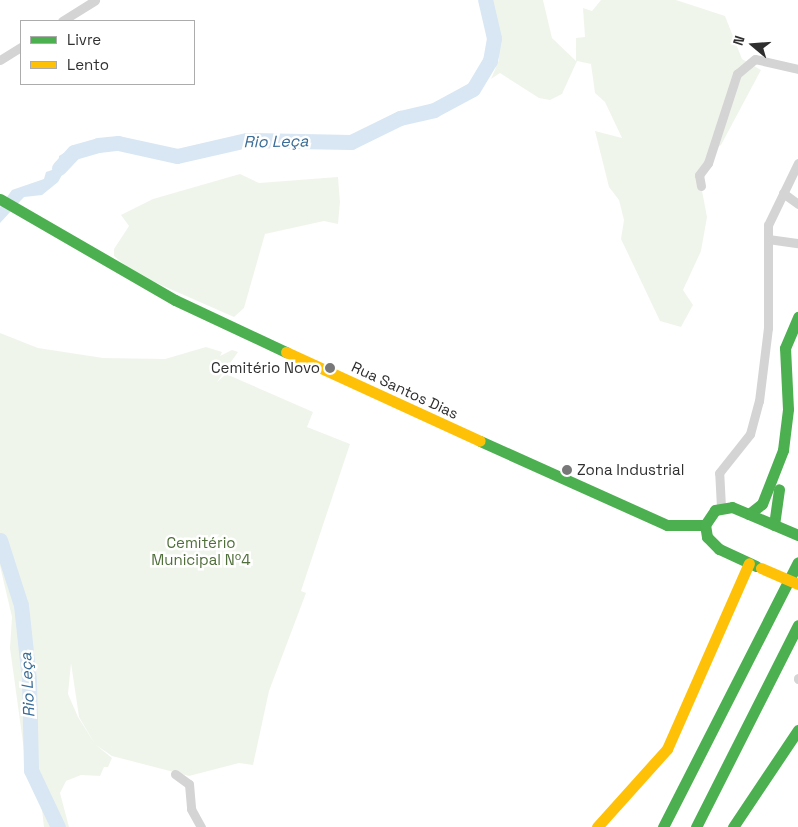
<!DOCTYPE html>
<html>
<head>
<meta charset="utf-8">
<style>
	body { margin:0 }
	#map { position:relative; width:798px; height:827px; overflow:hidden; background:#fff; font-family:"Space Grotesk",sans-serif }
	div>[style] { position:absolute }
	.green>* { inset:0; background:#f0f5ec }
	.water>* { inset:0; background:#d8e7f3 }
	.river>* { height:15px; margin:-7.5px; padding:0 7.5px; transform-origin:7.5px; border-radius:7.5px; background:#d8e7f3 }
	.street>* { height:9px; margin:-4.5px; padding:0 4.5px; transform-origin:4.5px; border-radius:4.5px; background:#d4d4d4 }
	.fast>* { height:11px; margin:-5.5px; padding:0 5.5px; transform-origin:5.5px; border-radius:5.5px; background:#4caf50 }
	.slow>* { height:11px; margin:-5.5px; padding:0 5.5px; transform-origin:5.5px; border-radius:5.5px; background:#ffc107 }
	.slow-bridge>* { height:11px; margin:-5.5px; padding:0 5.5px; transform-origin:5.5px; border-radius:5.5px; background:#ffc107 }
	.dots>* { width:14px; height:14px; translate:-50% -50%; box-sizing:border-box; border:2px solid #fff; border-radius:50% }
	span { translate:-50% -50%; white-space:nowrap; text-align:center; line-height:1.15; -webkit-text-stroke:5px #fff; paint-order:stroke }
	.poi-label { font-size:15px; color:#2f2f2f }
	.right { translate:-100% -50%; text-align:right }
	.left { translate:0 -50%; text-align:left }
	.street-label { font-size:15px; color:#2f2f2f }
	.park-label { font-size:15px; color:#4f6e3a }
	.water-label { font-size:16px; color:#396c96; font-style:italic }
	.legend { position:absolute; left:20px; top:20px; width:175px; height:65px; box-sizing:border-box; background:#fff; border:1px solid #acacac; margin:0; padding:6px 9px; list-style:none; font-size:15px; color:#2f2f2f }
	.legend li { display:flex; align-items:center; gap:10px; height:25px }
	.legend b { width:25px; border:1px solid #acacac }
	.north { position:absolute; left:728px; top:20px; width:50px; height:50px; -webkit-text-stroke:4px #fff; paint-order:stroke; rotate:288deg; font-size:14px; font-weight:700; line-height:20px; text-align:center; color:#2f2f2f }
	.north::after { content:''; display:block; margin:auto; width:18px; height:22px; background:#2f2f2f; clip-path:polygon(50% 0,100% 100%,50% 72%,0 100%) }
</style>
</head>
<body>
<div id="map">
	<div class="green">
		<div style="clip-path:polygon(490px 0,543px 0,552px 38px,576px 61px,576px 38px,585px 37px,583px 8px,592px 11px,601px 0,676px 0,725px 16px,742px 59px,761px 70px,721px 145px,711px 152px,699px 175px,707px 217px,701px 251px,683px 290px,693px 305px,681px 327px,660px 321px,621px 239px,624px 220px,619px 200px,609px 187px,595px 131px,622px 138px,605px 102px,595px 93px,591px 64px,577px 61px,562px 94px,550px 100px,539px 98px,500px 73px,491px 79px,499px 60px,499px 40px)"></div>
		<div style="clip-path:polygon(240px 174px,259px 183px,338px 177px,340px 202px,338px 224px,324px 221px,265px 234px,244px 308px,234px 317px,136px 274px,114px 256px,114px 249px,129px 226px,121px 215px,153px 199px)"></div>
		<div style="clip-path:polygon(evenodd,0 333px,38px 348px,103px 358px,165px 359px,206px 347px,222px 352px,220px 356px,232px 350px,238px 352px,217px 382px,226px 374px,313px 412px,307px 427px,350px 444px,301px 591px,306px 593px,269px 691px,253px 765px,239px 763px,189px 776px,112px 756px,96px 745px,112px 758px,108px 767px,104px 767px,100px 776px,81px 775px,66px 781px,60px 793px,69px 827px,44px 827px,40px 792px,30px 775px,24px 750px,10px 648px,12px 617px,0 566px,0 333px,71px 663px,79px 717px,95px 744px,78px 717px,68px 694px,71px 663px)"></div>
	</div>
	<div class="water">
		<div style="clip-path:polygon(69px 150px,74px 154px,58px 182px,42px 195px,24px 197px,0 223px,0 207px,12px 190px,44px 179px,46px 172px,58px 168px,59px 156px)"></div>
	</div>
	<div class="river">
		<div style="left:59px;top:168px;width:22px;rotate:-47deg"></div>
		<div style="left:74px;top:152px;width:25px;rotate:-16deg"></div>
		<div style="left:98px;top:145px;width:20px;rotate:-6deg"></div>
		<div style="left:118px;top:143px;width:60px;rotate:12.4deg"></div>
		<div style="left:177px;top:156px;width:72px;rotate:-12.9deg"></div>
		<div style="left:247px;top:140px;width:104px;rotate:1.1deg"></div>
		<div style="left:351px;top:142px;width:55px;rotate:-26.1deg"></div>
		<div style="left:400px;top:118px;width:35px;rotate:-13deg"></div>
		<div style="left:434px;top:110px;width:44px;rotate:-28.3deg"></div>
		<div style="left:473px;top:89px;width:33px;rotate:-59deg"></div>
		<div style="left:490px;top:61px;width:23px;rotate:-80deg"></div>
		<div style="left:494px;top:38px;width:39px;rotate:-103deg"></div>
		<div style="left:0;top:540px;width:68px;rotate:72.1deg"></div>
		<div style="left:21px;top:605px;width:75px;rotate:83.9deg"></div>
		<div style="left:29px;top:680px;width:90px;rotate:88.7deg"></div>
		<div style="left:31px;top:770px;width:63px;rotate:64.7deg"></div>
	</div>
	<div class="street">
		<div style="left:62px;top:21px;width:39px;rotate:-32deg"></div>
		<div style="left:0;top:60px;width:25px;rotate:-32deg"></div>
		<div style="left:701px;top:186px;width:11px;rotate:-100deg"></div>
		<div style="left:699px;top:175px;width:15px;rotate:-53deg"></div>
		<div style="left:708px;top:163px;width:94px;rotate:-72deg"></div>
		<div style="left:737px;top:74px;width:23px;rotate:-40deg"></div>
		<div style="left:755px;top:59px;width:44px;rotate:13.1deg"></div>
		<div style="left:783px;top:193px;width:19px;rotate:36deg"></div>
		<div style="left:768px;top:239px;width:30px;rotate:8deg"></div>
		<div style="left:721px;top:507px;width:34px;rotate:-93deg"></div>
		<div style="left:719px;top:473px;width:50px;rotate:-51.5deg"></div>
		<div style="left:750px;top:434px;width:34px;rotate:-75deg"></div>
		<div style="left:759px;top:401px;width:74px;rotate:-83deg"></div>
		<div style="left:768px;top:328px;width:103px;rotate:-90deg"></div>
		<div style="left:768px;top:225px;width:69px;rotate:-64.2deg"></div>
		<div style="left:798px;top:678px;width:1px;rotate:90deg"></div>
		<div style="left:175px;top:774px;width:17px;rotate:36deg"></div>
		<div style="left:189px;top:784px;width:25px;rotate:85deg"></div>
		<div style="left:191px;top:809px;width:21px;rotate:61deg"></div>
	</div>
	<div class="fast">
		<div style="left:0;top:199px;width:202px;rotate:30deg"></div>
		<div style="left:175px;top:300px;width:123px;rotate:25.1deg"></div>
		<div style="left:480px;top:441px;width:205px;rotate:24.2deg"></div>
		<div style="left:667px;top:525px;width:38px"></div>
		<div style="left:749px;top:514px;width:16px;rotate:-38deg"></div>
		<div style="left:762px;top:504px;width:58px;rotate:-68.7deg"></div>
		<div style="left:783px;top:450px;width:41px;rotate:-83deg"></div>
		<div style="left:788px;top:409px;width:61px;rotate:-92.8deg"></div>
		<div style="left:785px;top:348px;width:34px;rotate:-67deg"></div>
		<div style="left:774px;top:525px;width:36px;rotate:-82deg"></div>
		<div style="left:756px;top:566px;width:41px;rotate:-155.3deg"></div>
		<div style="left:719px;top:549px;width:17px;rotate:-135deg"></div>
		<div style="left:707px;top:537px;width:12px;rotate:-99deg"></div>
		<div style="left:705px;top:525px;width:18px;rotate:-56deg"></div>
		<div style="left:715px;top:510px;width:17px;rotate:-10deg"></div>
		<div style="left:732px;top:507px;width:72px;rotate:23deg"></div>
		<div style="left:663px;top:827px;width:297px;rotate:-63deg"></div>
		<div style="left:696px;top:827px;width:226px;rotate:-63.2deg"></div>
		<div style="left:733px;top:827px;width:117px;rotate:-56.2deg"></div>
	</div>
	<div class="slow">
		<div style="left:286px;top:352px;width:213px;rotate:24.6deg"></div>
		<div style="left:597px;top:827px;width:105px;rotate:-48.1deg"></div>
		<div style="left:667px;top:749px;width:203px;rotate:-66.2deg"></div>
	</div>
	<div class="slow-bridge">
		<div style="left:761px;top:568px;width:40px;rotate:23.4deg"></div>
	</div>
	<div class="dots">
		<div style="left:330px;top:368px;background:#787878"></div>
		<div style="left:567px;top:470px;background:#787878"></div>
	</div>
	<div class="poi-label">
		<span class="right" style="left:320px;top:368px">Cemitério Novo</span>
		<span class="left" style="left:577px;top:470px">Zona Industrial</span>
	</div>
	<div class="street-label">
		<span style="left:405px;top:390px;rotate:25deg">Rua Santos Dias</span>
	</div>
	<div class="park-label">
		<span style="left:201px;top:551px">Cemitério<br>Municipal Nº4</span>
	</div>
	<div class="water-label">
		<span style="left:276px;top:142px;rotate:-1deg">Rio Leça</span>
		<span style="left:28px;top:685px;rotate:-93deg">Rio Leça</span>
	</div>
	<ul class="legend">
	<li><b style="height:6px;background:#4caf50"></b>Livre</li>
	<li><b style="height:6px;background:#ffc107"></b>Lento</li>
	</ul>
	<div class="north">N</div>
</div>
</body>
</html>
